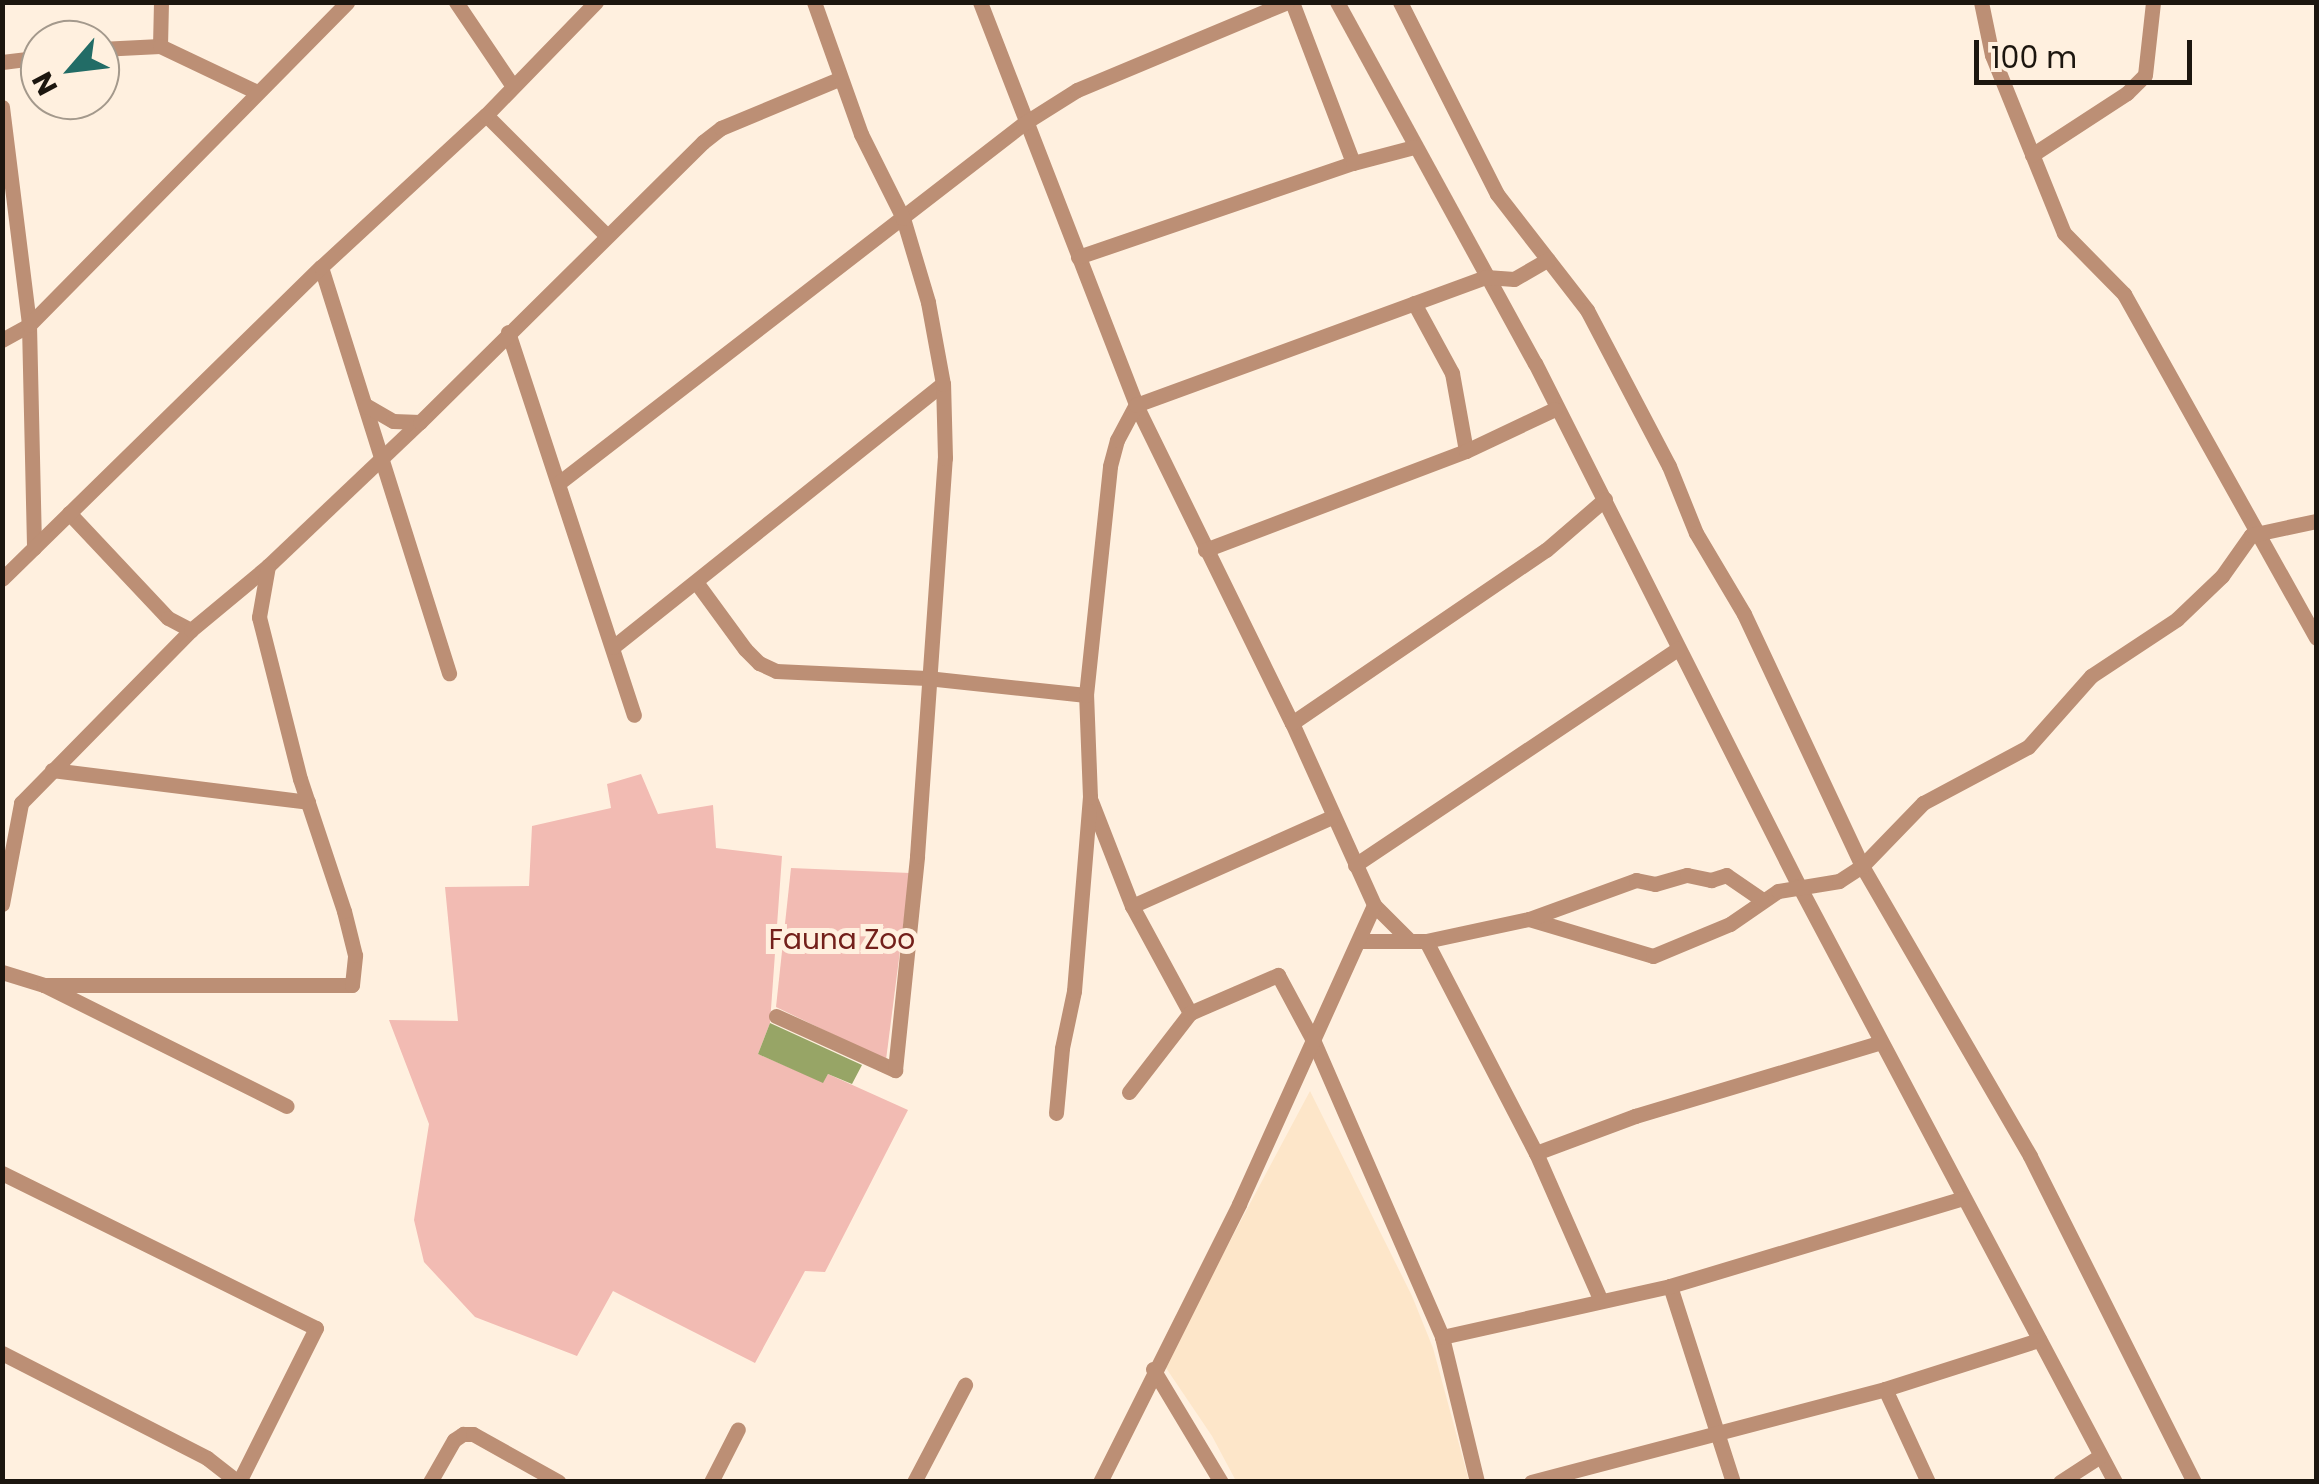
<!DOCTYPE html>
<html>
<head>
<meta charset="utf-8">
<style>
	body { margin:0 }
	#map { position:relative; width:2319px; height:1484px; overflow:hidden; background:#fff0df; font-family:Poppins,sans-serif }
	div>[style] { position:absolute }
	.built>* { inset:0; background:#fde6c9 }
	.green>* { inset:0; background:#f2bbb3 }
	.water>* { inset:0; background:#97a566 }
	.street>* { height:15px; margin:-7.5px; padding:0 7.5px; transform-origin:7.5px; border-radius:7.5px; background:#bc8f75 }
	span { translate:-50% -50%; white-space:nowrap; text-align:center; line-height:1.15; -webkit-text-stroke:10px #fff0df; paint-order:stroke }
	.park-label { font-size:28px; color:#73201b }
	.frame { position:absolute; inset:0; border:5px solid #1c160f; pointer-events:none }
	.north { position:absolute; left:20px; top:20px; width:100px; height:100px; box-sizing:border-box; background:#fff0df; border:2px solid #a4998c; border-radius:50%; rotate:242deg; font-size:28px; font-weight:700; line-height:40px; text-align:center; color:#1c160f }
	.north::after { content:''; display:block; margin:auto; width:35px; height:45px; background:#226c66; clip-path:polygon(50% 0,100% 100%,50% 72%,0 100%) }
	.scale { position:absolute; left:1974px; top:40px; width:218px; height:45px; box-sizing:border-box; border:5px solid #1c160f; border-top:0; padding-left:12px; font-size:30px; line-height:35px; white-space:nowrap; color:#1c160f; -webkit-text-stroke:8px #fff0df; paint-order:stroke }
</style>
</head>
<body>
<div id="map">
	<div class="built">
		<div style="clip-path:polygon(1310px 1091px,1412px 1296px,1433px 1348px,1469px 1481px,1236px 1481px,1212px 1436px,1164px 1365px)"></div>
	</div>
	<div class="green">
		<div style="clip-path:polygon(641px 774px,658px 814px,713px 805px,716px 848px,782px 856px,770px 1023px,758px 1054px,823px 1082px,828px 1074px,908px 1110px,825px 1272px,805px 1271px,755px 1363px,613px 1291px,577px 1356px,475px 1317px,424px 1262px,414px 1220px,429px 1124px,389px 1020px,458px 1021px,445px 887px,529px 886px,532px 826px,611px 808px,607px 784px)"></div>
		<div style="clip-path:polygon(791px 868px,910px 873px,886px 1060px,776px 1007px)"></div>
	</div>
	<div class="water">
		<div style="clip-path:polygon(770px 1023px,862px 1065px,852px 1084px,828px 1074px,823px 1083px,758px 1054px)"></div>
	</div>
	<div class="street">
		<div style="left:456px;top:2px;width:100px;rotate:56deg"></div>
		<div style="left:980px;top:2px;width:432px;rotate:68.8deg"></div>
		<div style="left:1136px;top:405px;width:354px;rotate:63.9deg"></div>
		<div style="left:1292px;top:723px;width:200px;rotate:65.7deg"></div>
		<div style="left:1374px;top:905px;width:51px;rotate:45deg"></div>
		<div style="left:1292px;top:2px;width:172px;rotate:69.2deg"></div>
		<div style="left:1337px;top:2px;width:412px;rotate:61.3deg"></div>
		<div style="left:1535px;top:363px;width:586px;rotate:63.22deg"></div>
		<div style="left:1799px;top:886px;width:675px;rotate:62.07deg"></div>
		<div style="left:1400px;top:2px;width:215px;rotate:63.2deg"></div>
		<div style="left:1497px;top:194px;width:147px;rotate:52.2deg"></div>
		<div style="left:1587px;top:310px;width:176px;rotate:62.3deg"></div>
		<div style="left:1669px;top:466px;width:72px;rotate:68.1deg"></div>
		<div style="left:1696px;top:533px;width:94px;rotate:59.3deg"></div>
		<div style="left:1744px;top:614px;width:278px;rotate:64.9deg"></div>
		<div style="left:1862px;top:866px;width:335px;rotate:59.9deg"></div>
		<div style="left:2030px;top:1156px;width:365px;rotate:63.3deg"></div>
		<div style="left:1981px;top:2px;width:54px;rotate:78.3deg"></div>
		<div style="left:1992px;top:55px;width:192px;rotate:68deg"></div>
		<div style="left:2064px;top:233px;width:86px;rotate:45.5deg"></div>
		<div style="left:2124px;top:294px;width:394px;rotate:60.8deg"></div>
		<div style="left:160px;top:46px;width:44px;rotate:-88.7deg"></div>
		<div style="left:100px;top:49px;width:60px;rotate:-2.9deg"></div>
		<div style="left:160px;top:46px;width:107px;rotate:25.4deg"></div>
		<div style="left:2px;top:62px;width:38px;rotate:-7deg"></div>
		<div style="left:2px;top:107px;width:220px;rotate:82.9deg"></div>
		<div style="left:29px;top:325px;width:223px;rotate:88.7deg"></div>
		<div style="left:486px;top:115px;width:171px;rotate:45deg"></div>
		<div style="left:2032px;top:155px;width:113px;rotate:-33.1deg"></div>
		<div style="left:2127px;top:93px;width:25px;rotate:-45deg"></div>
		<div style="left:2145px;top:75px;width:73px;rotate:-83.7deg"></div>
		<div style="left:1078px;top:257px;width:291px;rotate:-18.9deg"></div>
		<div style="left:1353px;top:163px;width:63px;rotate:-14.7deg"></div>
		<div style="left:321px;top:267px;width:426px;rotate:72.5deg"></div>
		<div style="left:1414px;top:303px;width:80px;rotate:61.5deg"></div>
		<div style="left:1452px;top:373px;width:79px;rotate:79.8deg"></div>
		<div style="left:508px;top:332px;width:403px;rotate:71.8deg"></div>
		<div style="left:2px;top:340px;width:31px;rotate:-29deg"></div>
		<div style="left:29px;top:325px;width:453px;rotate:-45.4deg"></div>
		<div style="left:367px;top:406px;width:30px;rotate:30deg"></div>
		<div style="left:393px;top:421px;width:27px;rotate:2deg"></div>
		<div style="left:560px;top:482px;width:585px;rotate:-37.71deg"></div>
		<div style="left:1023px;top:124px;width:64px;rotate:-32.2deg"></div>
		<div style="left:1077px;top:90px;width:228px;rotate:-22.7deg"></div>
		<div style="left:69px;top:513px;width:144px;rotate:46.7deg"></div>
		<div style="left:168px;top:618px;width:26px;rotate:28deg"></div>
		<div style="left:1205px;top:550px;width:279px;rotate:-20.8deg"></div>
		<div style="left:1466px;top:451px;width:98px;rotate:-25.3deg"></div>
		<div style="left:2px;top:579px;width:446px;rotate:-44.4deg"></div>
		<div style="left:321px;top:267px;width:224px;rotate:-42.7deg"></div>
		<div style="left:486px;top:115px;width:158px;rotate:-45.8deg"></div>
		<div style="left:696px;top:582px;width:83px;rotate:53.8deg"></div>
		<div style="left:745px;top:649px;width:20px;rotate:45deg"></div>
		<div style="left:759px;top:663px;width:19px;rotate:25deg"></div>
		<div style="left:776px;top:671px;width:151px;rotate:2.7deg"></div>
		<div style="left:927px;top:678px;width:160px;rotate:6.1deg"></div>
		<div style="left:613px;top:647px;width:422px;rotate:-38.6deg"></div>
		<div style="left:1292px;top:723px;width:307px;rotate:-34.3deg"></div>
		<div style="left:1546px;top:550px;width:78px;rotate:-40.8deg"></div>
		<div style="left:52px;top:770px;width:258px;rotate:7.1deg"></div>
		<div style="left:1091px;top:801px;width:113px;rotate:68.7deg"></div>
		<div style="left:1132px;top:906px;width:122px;rotate:61.5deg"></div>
		<div style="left:1355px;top:865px;width:389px;rotate:-33.8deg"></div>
		<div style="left:2px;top:904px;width:103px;rotate:-79.3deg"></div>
		<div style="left:21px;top:803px;width:243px;rotate:-45.5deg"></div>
		<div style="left:191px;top:630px;width:100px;rotate:-39.7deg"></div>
		<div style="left:268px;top:566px;width:209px;rotate:-43.5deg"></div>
		<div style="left:420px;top:422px;width:398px;rotate:-44.7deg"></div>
		<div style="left:703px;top:142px;width:23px;rotate:-38deg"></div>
		<div style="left:721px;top:128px;width:128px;rotate:-22.6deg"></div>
		<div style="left:1132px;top:906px;width:219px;rotate:-24deg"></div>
		<div style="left:1529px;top:919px;width:129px;rotate:16.6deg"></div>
		<div style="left:1653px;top:956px;width:83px;rotate:-22.6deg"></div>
		<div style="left:1730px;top:924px;width:58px;rotate:-34.5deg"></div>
		<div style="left:1778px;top:891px;width:62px;rotate:-9.3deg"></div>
		<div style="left:1839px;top:881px;width:27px;rotate:-33deg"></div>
		<div style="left:1862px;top:866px;width:88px;rotate:-45.9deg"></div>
		<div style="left:1923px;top:803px;width:119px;rotate:-28.1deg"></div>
		<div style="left:2028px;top:747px;width:95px;rotate:-48.4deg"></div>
		<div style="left:2091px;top:676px;width:103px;rotate:-33.5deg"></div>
		<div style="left:2177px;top:619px;width:62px;rotate:-43.7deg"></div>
		<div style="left:2222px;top:576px;width:50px;rotate:-54.7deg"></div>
		<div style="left:2251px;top:535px;width:66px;rotate:-12.2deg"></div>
		<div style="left:1361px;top:941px;width:65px"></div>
		<div style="left:1426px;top:941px;width:105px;rotate:-12.1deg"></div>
		<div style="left:1529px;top:919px;width:114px;rotate:-20deg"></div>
		<div style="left:1636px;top:880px;width:19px;rotate:12deg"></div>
		<div style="left:1655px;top:884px;width:33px;rotate:-16deg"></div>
		<div style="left:1687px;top:875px;width:25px;rotate:12deg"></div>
		<div style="left:1711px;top:880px;width:16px;rotate:-18deg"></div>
		<div style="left:1726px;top:875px;width:42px;rotate:34.4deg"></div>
		<div style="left:1426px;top:941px;width:239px;rotate:62.6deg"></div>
		<div style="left:1536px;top:1153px;width:159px;rotate:66.3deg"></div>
		<div style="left:2px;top:972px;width:44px;rotate:17.2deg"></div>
		<div style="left:44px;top:985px;width:271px;rotate:26.5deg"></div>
		<div style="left:44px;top:985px;width:308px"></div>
		<div style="left:352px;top:985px;width:30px;rotate:-84deg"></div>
		<div style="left:355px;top:955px;width:45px;rotate:-104deg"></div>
		<div style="left:344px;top:911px;width:139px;rotate:-108.4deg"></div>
		<div style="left:300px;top:779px;width:167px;rotate:-104.2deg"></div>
		<div style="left:259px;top:617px;width:52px;rotate:-80deg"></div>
		<div style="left:776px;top:1016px;width:131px;rotate:24.4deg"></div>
		<div style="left:895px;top:1070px;width:215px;rotate:-84.1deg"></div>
		<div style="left:917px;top:856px;width:399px;rotate:-86deg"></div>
		<div style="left:945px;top:458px;width:74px;rotate:-91.5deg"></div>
		<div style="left:943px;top:384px;width:83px;rotate:-100.4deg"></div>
		<div style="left:928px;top:302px;width:88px;rotate:-106.6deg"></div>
		<div style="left:903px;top:218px;width:94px;rotate:-116.6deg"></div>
		<div style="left:861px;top:134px;width:140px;rotate:-109.6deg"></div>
		<div style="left:1129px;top:1092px;width:100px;rotate:-52.3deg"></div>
		<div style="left:1190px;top:1013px;width:96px;rotate:-23.4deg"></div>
		<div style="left:1278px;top:975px;width:76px;rotate:61.8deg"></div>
		<div style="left:1314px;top:1042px;width:322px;rotate:66.5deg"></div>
		<div style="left:1442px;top:1337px;width:149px;rotate:76.4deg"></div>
		<div style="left:1056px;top:1113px;width:65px;rotate:-84.7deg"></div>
		<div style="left:1062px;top:1048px;width:58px;rotate:-78.1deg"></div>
		<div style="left:1074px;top:991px;width:195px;rotate:-85.3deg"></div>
		<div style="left:1090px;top:797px;width:102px;rotate:-92.2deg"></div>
		<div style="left:1086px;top:695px;width:230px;rotate:-84deg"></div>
		<div style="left:1110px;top:466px;width:27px;rotate:-75deg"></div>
		<div style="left:1117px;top:440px;width:40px;rotate:-62deg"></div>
		<div style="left:1136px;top:405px;width:373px;rotate:-20.1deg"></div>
		<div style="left:1486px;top:277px;width:28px;rotate:4deg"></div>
		<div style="left:1514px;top:279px;width:39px;rotate:-30deg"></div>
		<div style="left:1536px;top:1153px;width:106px;rotate:-20.5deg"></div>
		<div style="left:1635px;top:1116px;width:257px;rotate:-16.7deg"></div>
		<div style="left:2px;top:1173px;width:350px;rotate:26.3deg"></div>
		<div style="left:316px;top:1328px;width:172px;rotate:116.6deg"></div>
		<div style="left:1670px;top:1286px;width:206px;rotate:72.2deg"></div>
		<div style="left:1442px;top:1337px;width:234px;rotate:-12.6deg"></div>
		<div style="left:1670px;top:1286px;width:306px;rotate:-16.7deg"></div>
		<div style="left:2px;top:1353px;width:230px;rotate:27.1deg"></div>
		<div style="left:207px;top:1458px;width:39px;rotate:38deg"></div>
		<div style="left:1153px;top:1369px;width:132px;rotate:59deg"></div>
		<div style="left:1885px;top:1389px;width:102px;rotate:65.2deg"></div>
		<div style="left:430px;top:1482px;width:48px;rotate:-60.3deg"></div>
		<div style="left:454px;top:1440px;width:11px;rotate:-34deg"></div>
		<div style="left:463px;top:1434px;width:10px"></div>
		<div style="left:473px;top:1434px;width:98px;rotate:29.2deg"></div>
		<div style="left:711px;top:1482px;width:59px;rotate:-63deg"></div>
		<div style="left:914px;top:1482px;width:110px;rotate:-62.3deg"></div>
		<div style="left:1100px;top:1482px;width:311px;rotate:-63.4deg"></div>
		<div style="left:1239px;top:1204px;width:328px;rotate:-65.7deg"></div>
		<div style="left:1531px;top:1482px;width:366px;rotate:-14.7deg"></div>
		<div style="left:1885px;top:1389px;width:162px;rotate:-17.7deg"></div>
		<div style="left:2060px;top:1482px;width:48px;rotate:-33deg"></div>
	</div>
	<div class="park-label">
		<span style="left:842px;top:940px">Fauna Zoo</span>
	</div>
	<div class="frame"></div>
	<div class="north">N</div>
	<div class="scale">100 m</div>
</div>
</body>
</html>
